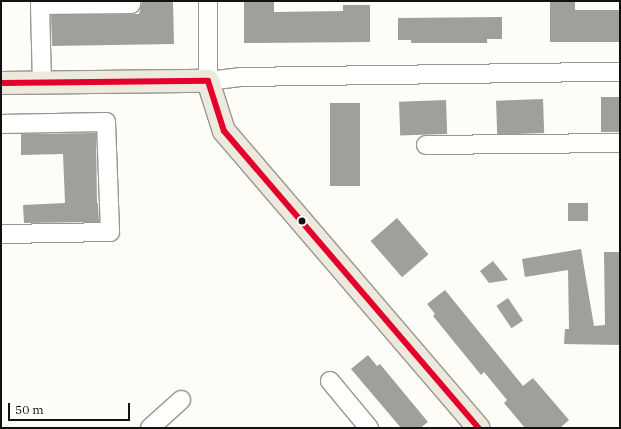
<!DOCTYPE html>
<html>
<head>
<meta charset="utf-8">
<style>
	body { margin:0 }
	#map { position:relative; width:621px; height:429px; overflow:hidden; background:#fdfcf7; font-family:"IBM Plex Serif",serif }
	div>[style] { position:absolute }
	.building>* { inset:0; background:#a19f9c; transform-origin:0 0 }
	.roads { filter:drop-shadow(1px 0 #979795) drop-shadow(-1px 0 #979795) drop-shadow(0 1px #979795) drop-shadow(0 -1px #979795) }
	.minor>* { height:18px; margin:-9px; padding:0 9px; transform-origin:9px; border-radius:9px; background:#fffffe }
	.major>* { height:22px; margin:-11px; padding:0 11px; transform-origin:11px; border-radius:11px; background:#ede9dc }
	.bus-1>* { height:6px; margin:-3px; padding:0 3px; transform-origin:3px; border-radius:3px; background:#e4002b }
	.dots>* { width:11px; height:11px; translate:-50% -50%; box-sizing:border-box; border:2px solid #fff; border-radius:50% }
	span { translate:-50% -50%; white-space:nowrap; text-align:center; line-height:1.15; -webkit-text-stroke:4px #fff; paint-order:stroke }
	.frame { position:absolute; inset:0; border:2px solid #111; pointer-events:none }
	.scale { position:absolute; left:8px; top:403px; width:122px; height:18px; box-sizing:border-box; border:2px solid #111; border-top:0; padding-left:5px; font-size:12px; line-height:14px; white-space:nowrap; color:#111; -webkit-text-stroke:3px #fff; paint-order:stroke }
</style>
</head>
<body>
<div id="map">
	<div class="building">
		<div style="clip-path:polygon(142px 1px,173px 1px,174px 44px,52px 46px,51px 15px,139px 14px)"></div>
		<div style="clip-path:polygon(244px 1px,274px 1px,274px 12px,343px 11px,343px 5px,370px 5px,370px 42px,244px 43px)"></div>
		<div style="clip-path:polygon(550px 1px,575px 1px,575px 10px,620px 10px,620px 42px,550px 42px)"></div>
		<div style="clip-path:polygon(502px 17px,502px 39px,487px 39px,487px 43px,411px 43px,411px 40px,398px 40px,398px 18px)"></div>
		<div style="left:620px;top:97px;width:35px;height:19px;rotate:90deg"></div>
		<div style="left:543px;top:99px;width:34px;height:47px;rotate:88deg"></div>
		<div style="left:446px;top:100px;width:34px;height:47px;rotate:88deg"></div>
		<div style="left:330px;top:103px;width:30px;height:83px"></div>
		<div style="clip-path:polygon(96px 133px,97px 203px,98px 203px,99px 222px,24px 223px,23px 205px,65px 203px,63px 154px,21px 155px,21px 134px)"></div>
		<div style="left:588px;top:203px;width:18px;height:20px;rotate:90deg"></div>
		<div style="left:397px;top:218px;width:48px;height:35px;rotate:49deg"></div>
		<div style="clip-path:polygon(581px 249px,594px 326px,605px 325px,604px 252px,620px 252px,620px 345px,564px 344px,565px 329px,569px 329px,568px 270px,525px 277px,522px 259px)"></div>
		<div style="clip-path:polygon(493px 261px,508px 280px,489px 283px,480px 271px)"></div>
		<div style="clip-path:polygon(445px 290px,523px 386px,533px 378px,569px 420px,560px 428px,525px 428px,504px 403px,507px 400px,484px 372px,481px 375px,433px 316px,435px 314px,427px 304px)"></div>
		<div style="left:508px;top:298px;width:27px;height:14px;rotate:56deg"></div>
		<div style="clip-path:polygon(368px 355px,377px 366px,380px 364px,428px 422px,420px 428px,401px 428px,351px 369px)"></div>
	</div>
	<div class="roads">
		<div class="minor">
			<div style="left:208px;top:1px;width:80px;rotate:90deg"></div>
			<div style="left:208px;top:81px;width:32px;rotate:-7deg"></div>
			<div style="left:240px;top:77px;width:380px;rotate:-0.8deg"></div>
			<div style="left:42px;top:83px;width:78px;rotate:-91.5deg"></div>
			<div style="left:40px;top:5px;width:91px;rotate:-0.6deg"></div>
			<div style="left:131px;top:4px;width:3px;rotate:-90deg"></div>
			<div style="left:1px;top:124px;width:105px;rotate:-1.1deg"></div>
			<div style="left:106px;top:122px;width:110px;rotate:87.9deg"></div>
			<div style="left:110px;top:232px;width:109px;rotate:178.9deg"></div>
			<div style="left:426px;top:145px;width:194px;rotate:-0.6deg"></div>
			<div style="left:330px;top:381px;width:61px;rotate:50.3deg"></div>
			<div style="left:150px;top:428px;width:42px;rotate:-42.1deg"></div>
		</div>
		<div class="major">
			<div style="left:1px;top:83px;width:207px;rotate:-0.6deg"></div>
			<div style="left:208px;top:81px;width:52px;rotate:72.3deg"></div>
			<div style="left:224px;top:131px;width:391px;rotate:49.4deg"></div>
		</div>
	</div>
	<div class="bus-1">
		<div style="left:208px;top:81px;width:52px;rotate:72.3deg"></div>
		<div style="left:224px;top:131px;width:391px;rotate:49.4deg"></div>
		<div style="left:1px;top:83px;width:207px;rotate:-0.6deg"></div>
	</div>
	<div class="dots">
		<div style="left:302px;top:221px;background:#111"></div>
	</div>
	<div class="frame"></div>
	<div class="scale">50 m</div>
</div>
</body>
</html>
